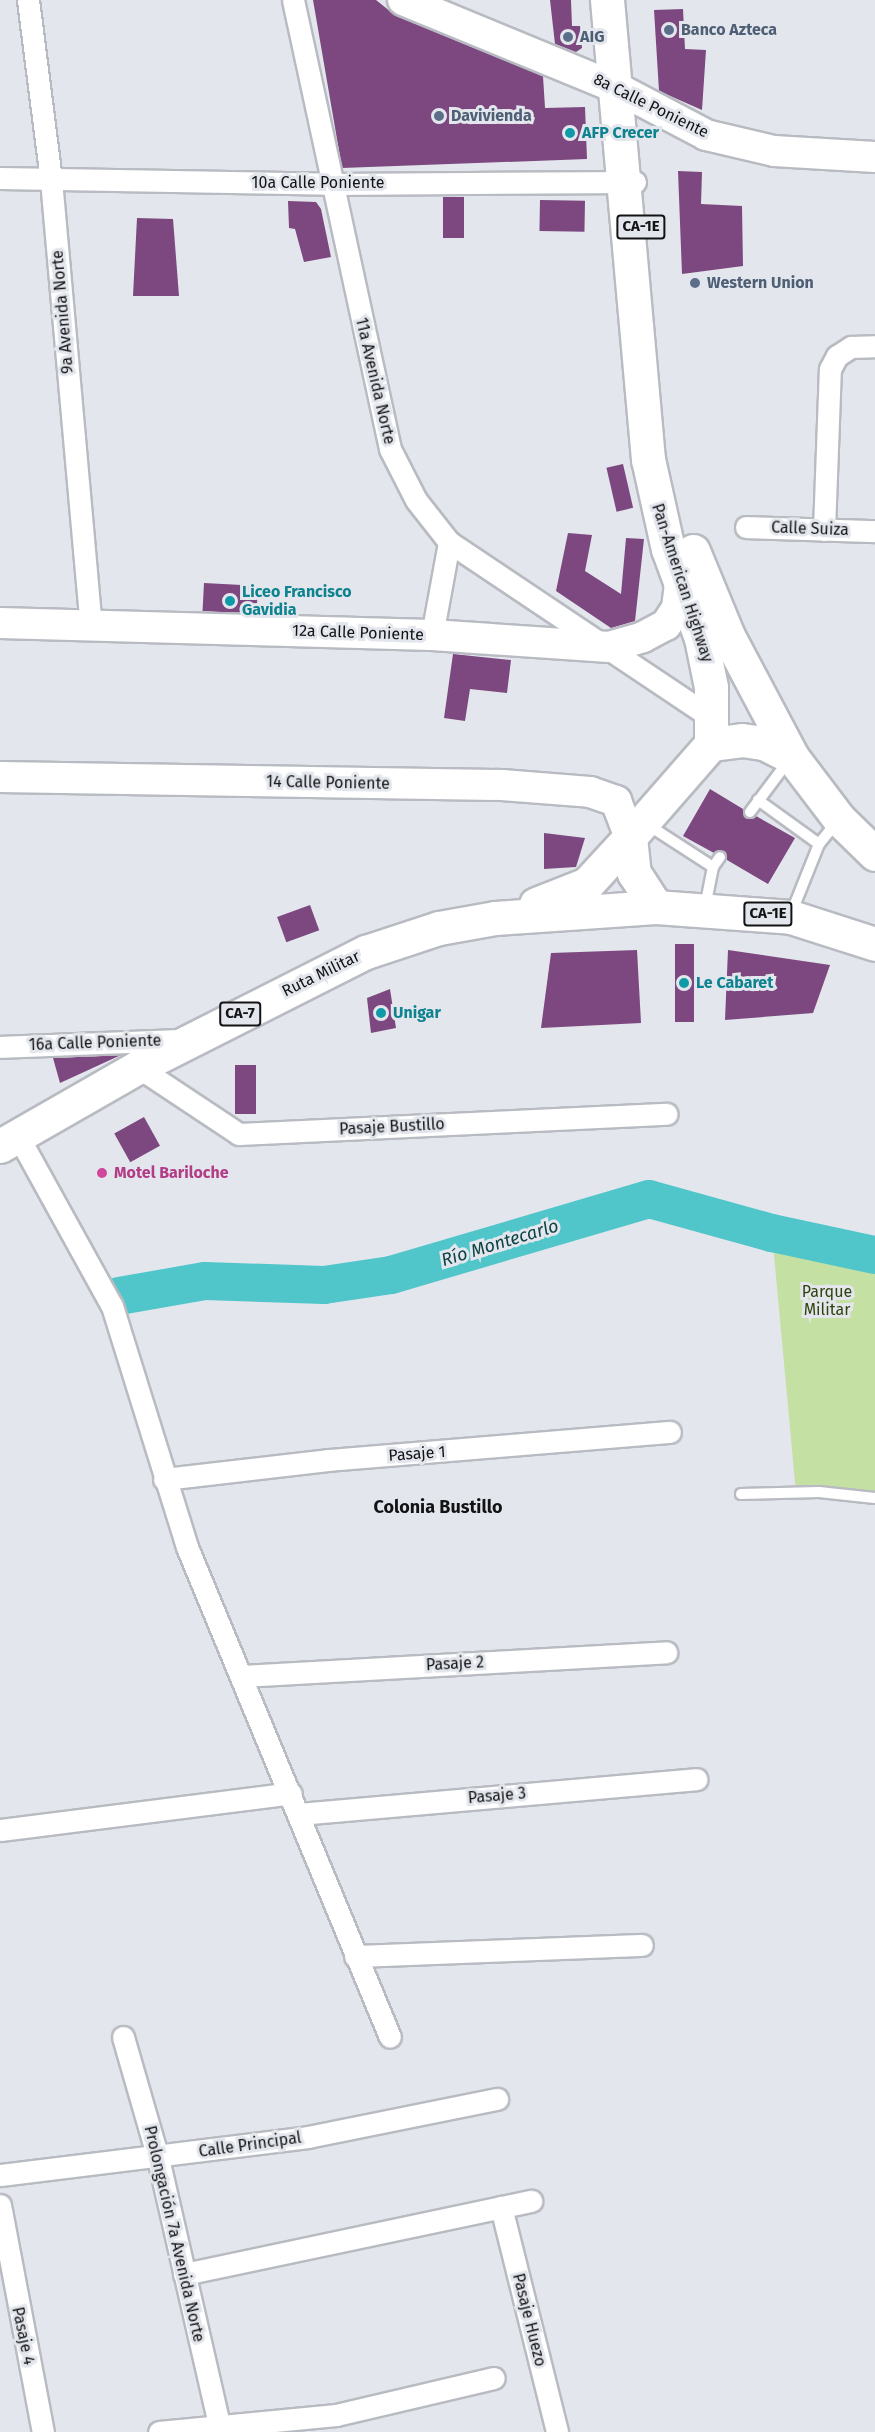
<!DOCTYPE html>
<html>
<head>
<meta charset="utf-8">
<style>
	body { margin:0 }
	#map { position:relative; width:875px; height:2432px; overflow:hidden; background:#e3e6ec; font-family:"Fira Sans",sans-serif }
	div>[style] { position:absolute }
	.green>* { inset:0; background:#c5e0a3 }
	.river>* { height:38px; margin:-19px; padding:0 19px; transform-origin:19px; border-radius:19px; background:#50c6cb }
	.building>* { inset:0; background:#7c487f; transform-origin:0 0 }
	.roads { filter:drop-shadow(2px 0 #b8bbc1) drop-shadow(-2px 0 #b8bbc1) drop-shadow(0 2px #b8bbc1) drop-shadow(0 -2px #b8bbc1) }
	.lane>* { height:10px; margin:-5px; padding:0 5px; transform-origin:5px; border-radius:5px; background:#fff }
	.street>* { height:21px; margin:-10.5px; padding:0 10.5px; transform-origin:10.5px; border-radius:10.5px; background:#fff }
	.secondary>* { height:30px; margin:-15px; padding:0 15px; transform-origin:15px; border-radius:15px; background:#fff }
	.primary>* { height:33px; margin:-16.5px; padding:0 16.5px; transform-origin:16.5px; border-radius:16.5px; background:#fff }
	.highway>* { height:33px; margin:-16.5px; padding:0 16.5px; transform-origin:16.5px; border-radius:16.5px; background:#fff }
	.dots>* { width:16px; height:16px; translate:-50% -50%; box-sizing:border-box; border:3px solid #e3e6ec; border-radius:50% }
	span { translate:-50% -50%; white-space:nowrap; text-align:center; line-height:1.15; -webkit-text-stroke:6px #e3e6ec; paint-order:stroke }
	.shield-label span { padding:2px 4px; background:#e3e6ec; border:2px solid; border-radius:4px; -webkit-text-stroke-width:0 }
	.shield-label { font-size:15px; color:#121315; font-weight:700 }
	.service-label { font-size:16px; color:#4e5e75; font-weight:700 }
	.left { translate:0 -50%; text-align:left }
	.street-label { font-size:16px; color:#121315 }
	.culture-label { font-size:16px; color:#0d838f; font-weight:700 }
	.hotel-label { font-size:16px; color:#b23c85; font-weight:700 }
	.park-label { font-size:16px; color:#2f430c }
	.water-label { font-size:18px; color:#0c4345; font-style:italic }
	.neighbourhood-label { font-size:18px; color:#121315; font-weight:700 }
</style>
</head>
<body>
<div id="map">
	<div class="green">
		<div style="clip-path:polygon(772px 1233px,875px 1265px,875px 1499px,796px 1493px)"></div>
	</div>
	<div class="river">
		<div style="left:119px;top:1296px;width:87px;rotate:-9.9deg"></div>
		<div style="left:205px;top:1281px;width:119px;rotate:1.9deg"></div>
		<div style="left:324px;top:1285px;width:68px;rotate:-8.5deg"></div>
		<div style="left:391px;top:1275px;width:269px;rotate:-16.4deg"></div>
		<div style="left:649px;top:1199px;width:128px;rotate:15.5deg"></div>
		<div style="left:772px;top:1233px;width:105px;rotate:12.1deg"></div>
	</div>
	<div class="building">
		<div style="clip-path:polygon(313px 0,376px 0,396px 16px,543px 76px,545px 108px,585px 107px,587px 159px,342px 168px)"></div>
		<div style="clip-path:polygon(550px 0,571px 0,572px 26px,580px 26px,582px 48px,576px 52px,555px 44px)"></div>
		<div style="clip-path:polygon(683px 9px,685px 49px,706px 50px,702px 110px,659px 91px,654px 10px)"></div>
		<div style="clip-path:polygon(678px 171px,702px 172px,701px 204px,742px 206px,743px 266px,682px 274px)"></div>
		<div style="left:443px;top:197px;width:21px;height:41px"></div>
		<div style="left:540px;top:200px;width:45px;height:31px;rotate:1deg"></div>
		<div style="clip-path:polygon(288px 201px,316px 202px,321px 209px,331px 257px,304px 262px,295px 229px,289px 228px)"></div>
		<div style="clip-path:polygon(137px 218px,173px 219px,179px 296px,133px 296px)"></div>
		<div style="left:623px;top:464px;width:45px;height:17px;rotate:77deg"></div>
		<div style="clip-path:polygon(568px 533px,592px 535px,585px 571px,621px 594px,626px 538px,644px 539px,635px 621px,611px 628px,556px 591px)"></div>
		<div style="left:204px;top:583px;width:54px;height:28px;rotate:3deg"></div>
		<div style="clip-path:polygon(453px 654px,511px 660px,507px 693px,470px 689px,465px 721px,444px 718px)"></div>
		<div style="clip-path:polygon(710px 789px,743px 809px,746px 818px,756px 816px,795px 838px,768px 884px,727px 860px,724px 851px,714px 853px,683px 836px)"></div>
		<div style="clip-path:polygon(544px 833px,585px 838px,576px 867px,544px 869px)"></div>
		<div style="left:310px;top:905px;width:27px;height:35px;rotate:70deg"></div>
		<div style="left:675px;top:944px;width:19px;height:78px"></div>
		<div style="clip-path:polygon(637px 950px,641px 1023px,541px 1028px,551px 953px)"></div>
		<div style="clip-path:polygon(728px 950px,830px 965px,813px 1013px,725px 1020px)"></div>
		<div style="clip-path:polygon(390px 989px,396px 1028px,371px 1033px,367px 998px)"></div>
		<div style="clip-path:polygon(121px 1055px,60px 1083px,53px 1058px,56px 1058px)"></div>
		<div style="left:235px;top:1065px;width:21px;height:49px"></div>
		<div style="left:144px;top:1117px;width:33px;height:34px;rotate:61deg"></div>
	</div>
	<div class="roads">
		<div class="lane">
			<div style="left:758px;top:800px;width:75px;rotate:35.8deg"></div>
			<div style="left:750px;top:812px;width:65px;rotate:-53.1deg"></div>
			<div style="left:645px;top:823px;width:81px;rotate:32.9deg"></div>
			<div style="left:705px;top:907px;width:41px;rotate:-78.7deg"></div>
			<div style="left:713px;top:867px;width:12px;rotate:-55deg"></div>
			<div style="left:791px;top:914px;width:75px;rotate:-68.2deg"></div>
			<div style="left:819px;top:844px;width:28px;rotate:-51deg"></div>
			<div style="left:741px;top:1494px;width:78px;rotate:-1.5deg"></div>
			<div style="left:819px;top:1492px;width:56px;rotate:6.1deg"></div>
		</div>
		<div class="street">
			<div style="left:28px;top:0;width:181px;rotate:82.7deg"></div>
			<div style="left:51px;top:180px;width:448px;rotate:84.9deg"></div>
			<div style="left:293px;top:0;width:459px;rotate:77.8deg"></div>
			<div style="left:390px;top:449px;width:57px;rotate:63deg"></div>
			<div style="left:416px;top:500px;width:53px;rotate:51.8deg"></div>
			<div style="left:449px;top:542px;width:316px;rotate:33.8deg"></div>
			<div style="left:0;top:178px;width:331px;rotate:1deg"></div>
			<div style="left:331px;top:184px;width:304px;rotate:-0.4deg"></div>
			<div style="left:746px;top:527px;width:129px;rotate:1.8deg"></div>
			<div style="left:824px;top:530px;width:161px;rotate:-87.9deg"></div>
			<div style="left:830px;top:369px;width:15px;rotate:-62deg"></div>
			<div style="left:837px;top:356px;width:17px;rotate:-33deg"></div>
			<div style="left:851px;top:347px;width:24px;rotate:-2deg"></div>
			<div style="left:432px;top:635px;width:95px;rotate:-79.6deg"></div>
			<div style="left:0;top:1047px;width:182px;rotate:-2.2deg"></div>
			<div style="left:138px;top:1067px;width:121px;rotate:33.6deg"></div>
			<div style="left:239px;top:1134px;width:428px;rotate:-2.7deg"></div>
			<div style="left:18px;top:1136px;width:194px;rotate:61.1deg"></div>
			<div style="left:112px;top:1306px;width:252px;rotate:72.7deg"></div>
			<div style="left:187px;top:1547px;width:530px;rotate:67.5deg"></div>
			<div style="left:164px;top:1479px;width:165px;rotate:-6.6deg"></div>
			<div style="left:328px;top:1460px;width:343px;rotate:-4.7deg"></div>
			<div style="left:243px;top:1676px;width:424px;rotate:-3.2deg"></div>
			<div style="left:298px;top:1814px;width:400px;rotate:-5deg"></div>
			<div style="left:0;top:1830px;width:293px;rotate:-7.2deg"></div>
			<div style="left:355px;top:1956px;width:287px;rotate:-2.2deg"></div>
			<div style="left:123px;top:2037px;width:126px;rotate:73.9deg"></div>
			<div style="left:158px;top:2158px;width:281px;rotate:77.1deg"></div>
			<div style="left:0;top:2175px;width:310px;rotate:-7deg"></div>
			<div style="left:308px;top:2137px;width:193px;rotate:-11.4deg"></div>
			<div style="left:0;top:2205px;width:231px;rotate:79.3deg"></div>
			<div style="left:501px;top:2207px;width:232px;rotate:76deg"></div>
			<div style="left:184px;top:2274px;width:355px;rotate:-11.9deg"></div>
			<div style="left:159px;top:2432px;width:178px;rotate:-5.5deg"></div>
			<div style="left:336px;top:2415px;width:162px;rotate:-13.2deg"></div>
		</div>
		<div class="secondary">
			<div style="left:403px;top:0;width:231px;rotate:22.4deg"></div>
			<div style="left:617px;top:88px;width:101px;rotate:27.8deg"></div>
			<div style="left:706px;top:135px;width:70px;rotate:13.2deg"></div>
			<div style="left:774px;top:151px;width:101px;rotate:3.4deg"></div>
			<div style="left:0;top:623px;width:432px;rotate:1.6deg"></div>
			<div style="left:432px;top:635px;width:177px;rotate:3.9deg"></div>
			<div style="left:609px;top:647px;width:35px;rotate:-16deg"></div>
			<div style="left:643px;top:637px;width:26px;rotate:-28deg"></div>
			<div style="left:666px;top:625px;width:20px;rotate:-57deg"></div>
			<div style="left:677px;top:608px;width:25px;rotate:-83deg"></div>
			<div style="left:0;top:777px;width:502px;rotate:0.91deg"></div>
			<div style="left:502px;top:785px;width:88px;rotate:4.5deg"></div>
			<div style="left:590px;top:792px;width:28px;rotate:19deg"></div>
			<div style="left:616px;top:801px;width:39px;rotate:69deg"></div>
		</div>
		<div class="primary">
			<div style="left:536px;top:904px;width:55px;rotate:-21.4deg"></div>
			<div style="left:587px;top:884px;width:64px;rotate:-47.5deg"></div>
			<div style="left:0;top:1146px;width:159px;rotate:-29.8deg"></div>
			<div style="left:138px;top:1067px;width:255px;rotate:-26.8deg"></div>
			<div style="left:366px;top:952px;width:77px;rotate:-18.2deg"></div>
			<div style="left:439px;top:928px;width:57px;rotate:-10.1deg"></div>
			<div style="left:495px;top:918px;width:161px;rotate:-3.9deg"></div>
		</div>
		<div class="highway">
			<div style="left:607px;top:0;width:461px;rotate:84.9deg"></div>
			<div style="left:648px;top:459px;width:92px;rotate:77.5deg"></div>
			<div style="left:668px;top:549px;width:95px;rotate:69.7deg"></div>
			<div style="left:701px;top:638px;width:50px;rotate:78.5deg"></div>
			<div style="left:711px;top:687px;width:57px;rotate:90deg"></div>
			<div style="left:711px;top:744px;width:123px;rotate:131.1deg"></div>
			<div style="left:630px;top:837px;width:36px;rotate:84deg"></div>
			<div style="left:634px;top:873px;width:40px;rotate:57.1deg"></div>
			<div style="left:656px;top:907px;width:135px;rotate:4.2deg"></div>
			<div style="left:791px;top:917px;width:88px;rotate:17.8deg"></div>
			<div style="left:693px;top:551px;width:92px;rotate:67.6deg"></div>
			<div style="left:728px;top:636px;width:137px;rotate:62.1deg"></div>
			<div style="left:792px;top:757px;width:78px;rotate:52.8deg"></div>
			<div style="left:839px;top:819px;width:50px;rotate:44.2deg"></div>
			<div style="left:711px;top:744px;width:31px;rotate:-7deg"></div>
			<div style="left:742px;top:740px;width:22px;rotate:8deg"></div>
			<div style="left:764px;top:743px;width:31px;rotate:27deg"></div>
		</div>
	</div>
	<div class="dots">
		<div style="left:669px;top:30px;background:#5c6f8a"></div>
		<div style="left:568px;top:37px;background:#5c6f8a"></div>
		<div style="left:439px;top:116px;background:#5c6f8a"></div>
		<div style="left:570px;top:133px;background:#0f9aa8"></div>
		<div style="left:695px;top:283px;background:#5c6f8a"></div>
		<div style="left:230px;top:601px;background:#0f9aa8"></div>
		<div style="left:684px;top:983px;background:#0f9aa8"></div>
		<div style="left:381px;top:1013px;background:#0f9aa8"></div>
		<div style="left:102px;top:1173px;background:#d1479c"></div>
	</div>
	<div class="shield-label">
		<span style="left:641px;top:227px">CA-1E</span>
		<span style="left:768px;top:914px">CA-1E</span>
		<span style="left:240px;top:1014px">CA-7</span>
	</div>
	<div class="service-label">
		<span class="left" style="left:681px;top:30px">Banco Azteca</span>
		<span class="left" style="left:580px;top:37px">AIG</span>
		<span class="left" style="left:451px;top:116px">Davivienda</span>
		<span class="left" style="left:707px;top:283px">Western Union</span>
	</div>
	<div class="street-label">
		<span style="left:651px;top:106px;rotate:26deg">8a Calle Poniente</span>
		<span style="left:318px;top:183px">10a Calle Poniente</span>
		<span style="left:63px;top:312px;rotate:-95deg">9a Avenida Norte</span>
		<span style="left:375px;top:381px;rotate:77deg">11a Avenida Norte</span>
		<span style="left:810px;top:529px;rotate:2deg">Calle Suiza</span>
		<span style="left:682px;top:583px;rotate:72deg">Pan-American Highway</span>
		<span style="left:358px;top:633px;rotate:2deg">12a Calle Poniente</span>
		<span style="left:328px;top:783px;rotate:1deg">14 Calle Poniente</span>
		<span style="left:321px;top:974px;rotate:-26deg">Ruta Militar</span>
		<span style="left:95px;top:1043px;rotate:-2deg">16a Calle Poniente</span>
		<span style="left:392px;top:1127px;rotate:-3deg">Pasaje Bustillo</span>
		<span style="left:417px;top:1454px;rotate:-4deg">Pasaje 1</span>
		<span style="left:455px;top:1664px;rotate:-3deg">Pasaje 2</span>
		<span style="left:497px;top:1796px;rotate:-5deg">Pasaje 3</span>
		<span style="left:250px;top:2145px;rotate:-8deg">Calle Principal</span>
		<span style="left:174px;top:2234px;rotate:77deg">Prolongación 7a Avenida Norte</span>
		<span style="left:529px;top:2320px;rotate:76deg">Pasaje Huezo</span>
		<span style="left:23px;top:2336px;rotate:78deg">Pasaje 4</span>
	</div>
	<div class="culture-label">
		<span class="left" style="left:582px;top:133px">AFP Crecer</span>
		<span class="left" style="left:242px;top:601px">Liceo Francisco<br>Gavidia</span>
		<span class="left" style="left:696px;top:983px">Le Cabaret</span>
		<span class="left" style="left:393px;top:1013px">Unigar</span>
	</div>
	<div class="hotel-label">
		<span class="left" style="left:114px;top:1173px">Motel Bariloche</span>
	</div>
	<div class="park-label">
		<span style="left:827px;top:1301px">Parque<br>Militar</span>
	</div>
	<div class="water-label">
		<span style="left:500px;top:1243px;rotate:-17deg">Río Montecarlo</span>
	</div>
	<div class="neighbourhood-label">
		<span style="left:438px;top:1507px">Colonia Bustillo</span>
	</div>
</div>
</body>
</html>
